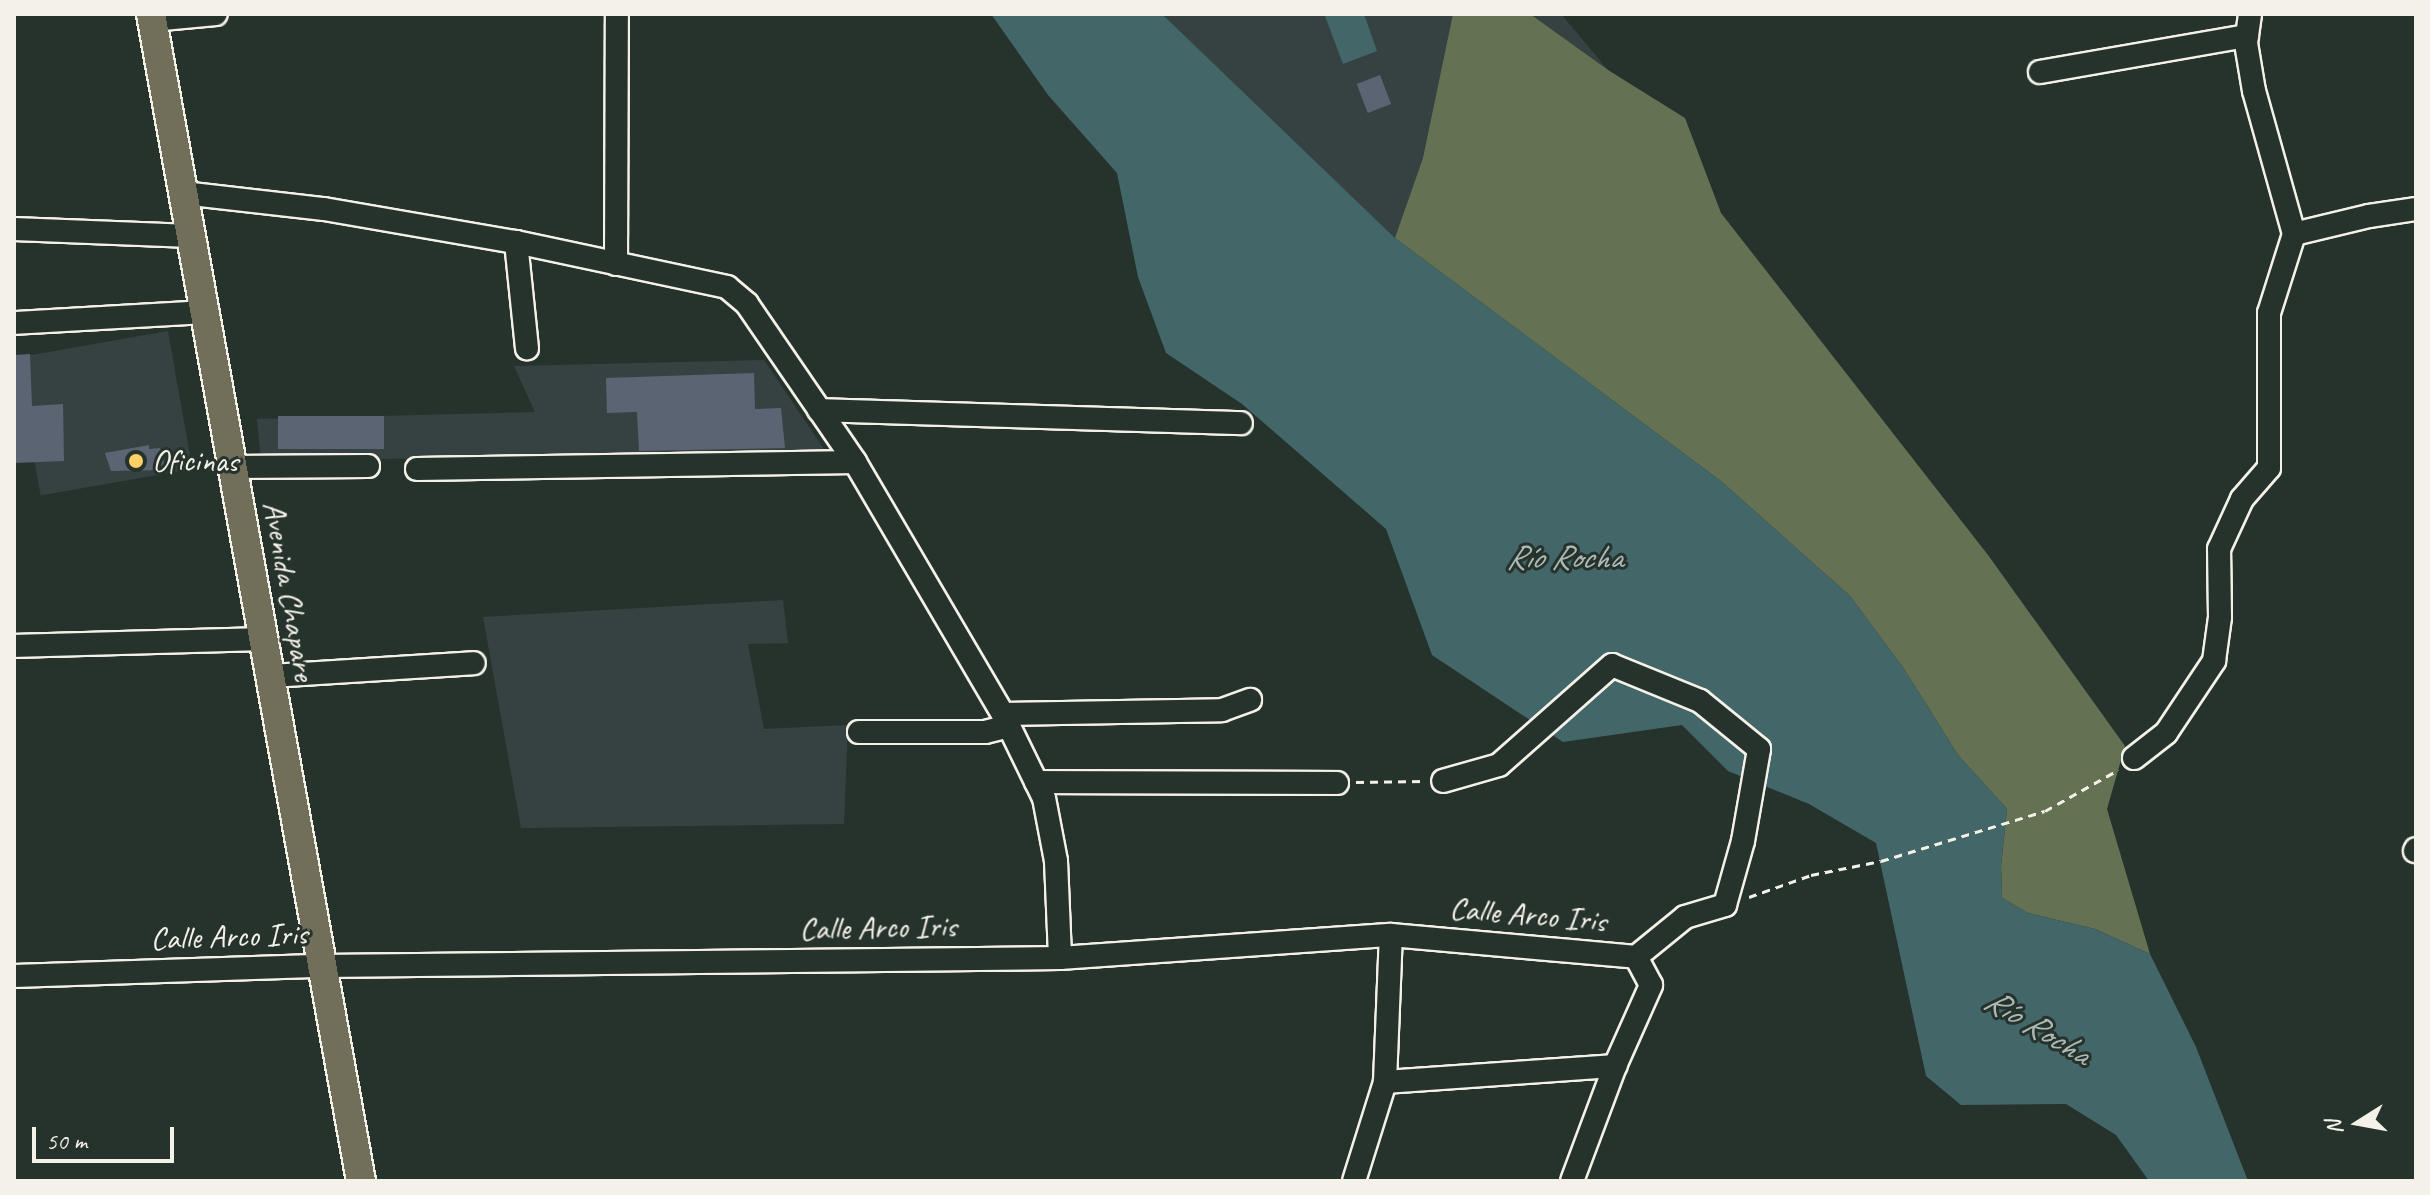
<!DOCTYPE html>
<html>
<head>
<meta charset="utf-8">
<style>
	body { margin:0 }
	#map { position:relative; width:2430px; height:1195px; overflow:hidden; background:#26332d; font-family:Caveat,sans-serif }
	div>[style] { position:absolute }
	.built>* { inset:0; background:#364242; transform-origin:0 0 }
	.green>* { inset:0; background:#647253 }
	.water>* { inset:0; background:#436668 }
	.building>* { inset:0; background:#5b6472; transform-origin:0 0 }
	.path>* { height:3px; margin-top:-1.5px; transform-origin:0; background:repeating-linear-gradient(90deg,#f4f1e8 0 8px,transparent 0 14px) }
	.roads { filter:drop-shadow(2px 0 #f4f1e8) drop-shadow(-2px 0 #f4f1e8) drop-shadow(0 2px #f4f1e8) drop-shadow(0 -2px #f4f1e8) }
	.minor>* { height:22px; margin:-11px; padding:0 11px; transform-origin:11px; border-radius:11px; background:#26332d }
	.major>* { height:28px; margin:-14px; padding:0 14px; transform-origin:14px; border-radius:14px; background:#716e59 }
	.dots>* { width:22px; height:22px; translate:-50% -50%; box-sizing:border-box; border:4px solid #26332d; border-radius:50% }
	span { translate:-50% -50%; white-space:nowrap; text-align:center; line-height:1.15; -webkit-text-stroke:6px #26332d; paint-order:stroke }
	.poi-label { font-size:32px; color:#f4f1e8 }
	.left { translate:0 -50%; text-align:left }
	.street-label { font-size:32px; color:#f4f1e8 }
	.water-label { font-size:34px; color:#adb9b5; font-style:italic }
	.frame { position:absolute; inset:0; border:16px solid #f4f1e8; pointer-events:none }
	.north { position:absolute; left:2318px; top:1083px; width:80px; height:80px; -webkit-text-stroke:6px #26332d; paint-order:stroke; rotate:259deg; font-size:22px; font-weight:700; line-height:32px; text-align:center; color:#f4f1e8 }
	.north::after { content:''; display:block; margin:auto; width:28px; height:36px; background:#f4f1e8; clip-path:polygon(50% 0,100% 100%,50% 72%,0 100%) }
	.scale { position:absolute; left:32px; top:1127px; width:142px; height:36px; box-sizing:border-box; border:4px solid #f4f1e8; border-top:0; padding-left:10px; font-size:24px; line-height:28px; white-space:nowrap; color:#f4f1e8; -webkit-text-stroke:6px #26332d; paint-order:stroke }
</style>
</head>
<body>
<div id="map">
	<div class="built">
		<div style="clip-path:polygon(1162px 14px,1561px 14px,1608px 70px,1508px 321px,1395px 238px)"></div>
		<div style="left:168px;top:331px;width:140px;height:154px;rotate:80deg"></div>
		<div style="clip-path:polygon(764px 360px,828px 455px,261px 460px,257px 419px,535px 412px,514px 366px)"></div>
		<div style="clip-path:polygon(783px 600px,788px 643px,748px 644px,764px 729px,848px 725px,844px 824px,521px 828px,483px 617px)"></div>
	</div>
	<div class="green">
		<div style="clip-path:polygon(1453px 14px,1530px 14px,1608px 70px,1685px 118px,1721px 213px,1988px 555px,2125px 746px,2107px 809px,2150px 954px,2095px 929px,2028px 913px,2002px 898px,2001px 866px,2007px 809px,1958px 755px,1904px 669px,1850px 596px,1722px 482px,1395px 238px,1423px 158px)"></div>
	</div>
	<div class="water">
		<div style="clip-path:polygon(991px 14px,1162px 14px,1395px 238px,1722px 482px,1850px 596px,1904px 669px,1958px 755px,2007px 809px,2001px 866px,2002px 898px,2028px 913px,2095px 929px,2150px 954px,2196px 1047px,2248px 1181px,2149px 1181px,2116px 1135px,2066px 1104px,1961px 1105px,1926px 1076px,1876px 843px,1809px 804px,1728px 771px,1682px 725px,1563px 742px,1432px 655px,1386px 529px,1242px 404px,1166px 353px,1138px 277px,1117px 173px,1048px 95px)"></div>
		<div style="clip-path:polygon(1330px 14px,1364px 14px,1377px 51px,1343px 64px,1325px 16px)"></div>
	</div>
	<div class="building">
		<div style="left:1380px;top:75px;width:31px;height:25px;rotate:69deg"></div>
		<div style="clip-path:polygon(30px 354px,32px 406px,63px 404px,64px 461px,14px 463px,14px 355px)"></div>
		<div style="clip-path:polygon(754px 373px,755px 409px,781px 408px,785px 448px,639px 451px,637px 412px,607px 413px,606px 378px)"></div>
		<div style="left:384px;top:416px;width:33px;height:106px;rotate:90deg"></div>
		<div style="clip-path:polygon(149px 445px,149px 449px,160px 448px,166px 470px,111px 471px,105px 453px)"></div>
	</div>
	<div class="path">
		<div style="left:1356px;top:782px;width:69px;rotate:-0.8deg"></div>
		<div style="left:1749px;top:897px;width:66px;rotate:-19.5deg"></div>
		<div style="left:1811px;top:875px;width:71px;rotate:-11.3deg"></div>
		<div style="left:1881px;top:861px;width:171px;rotate:-17deg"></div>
		<div style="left:2045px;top:811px;width:84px;rotate:-29.3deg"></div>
	</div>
	<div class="roads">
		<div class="minor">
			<div style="left:152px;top:20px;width:64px;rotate:-5.4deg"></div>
			<div style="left:2040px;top:72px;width:210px;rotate:-9.9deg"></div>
			<div style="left:183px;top:193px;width:142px;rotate:6.5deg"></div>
			<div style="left:324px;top:209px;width:195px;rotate:9.8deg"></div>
			<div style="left:516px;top:242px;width:216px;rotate:12deg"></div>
			<div style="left:727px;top:287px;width:26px;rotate:40deg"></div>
			<div style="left:747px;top:304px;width:191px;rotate:55.6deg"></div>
			<div style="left:855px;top:462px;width:292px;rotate:59.6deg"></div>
			<div style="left:1003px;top:714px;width:93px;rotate:64deg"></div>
			<div style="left:1044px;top:798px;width:64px;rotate:79.2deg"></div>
			<div style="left:1056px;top:861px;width:97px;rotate:87.6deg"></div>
			<div style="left:14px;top:229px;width:177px;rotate:2.3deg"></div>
			<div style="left:2294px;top:234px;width:77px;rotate:-13.5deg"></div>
			<div style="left:2369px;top:216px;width:48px;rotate:-8.5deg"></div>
			<div style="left:516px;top:242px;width:107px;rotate:84.1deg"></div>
			<div style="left:616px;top:264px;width:250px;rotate:-89.8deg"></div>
			<div style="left:14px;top:323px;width:190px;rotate:-3.3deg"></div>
			<div style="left:819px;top:410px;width:422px;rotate:1.8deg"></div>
			<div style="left:232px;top:467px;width:136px;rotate:-0.4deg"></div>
			<div style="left:417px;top:469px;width:438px;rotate:-0.9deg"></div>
			<div style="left:14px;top:646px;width:248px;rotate:-1.6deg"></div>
			<div style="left:270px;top:676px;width:204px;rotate:-3.6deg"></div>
			<div style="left:1003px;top:714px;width:219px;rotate:-1deg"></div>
			<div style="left:1222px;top:710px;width:30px;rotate:-20deg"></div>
			<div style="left:859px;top:732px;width:126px"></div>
			<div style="left:985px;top:732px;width:25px;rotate:-14deg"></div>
			<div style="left:2134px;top:758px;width:41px;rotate:-38deg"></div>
			<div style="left:2166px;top:733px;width:87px;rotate:-56.3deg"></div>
			<div style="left:2214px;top:661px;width:44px;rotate:-82.2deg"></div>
			<div style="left:2220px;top:617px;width:68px;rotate:-90.8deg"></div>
			<div style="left:2219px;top:549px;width:55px;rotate:-65.3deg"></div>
			<div style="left:2242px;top:499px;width:41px;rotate:-48.9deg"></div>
			<div style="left:2269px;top:468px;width:155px;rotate:-90deg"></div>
			<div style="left:2269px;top:313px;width:83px;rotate:-72.4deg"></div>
			<div style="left:2294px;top:234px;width:148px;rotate:-105.6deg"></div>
			<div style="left:2254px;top:91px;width:49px;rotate:-99.5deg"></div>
			<div style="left:2246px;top:43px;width:29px;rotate:-82deg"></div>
			<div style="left:1036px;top:782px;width:301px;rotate:0.2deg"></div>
			<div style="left:2415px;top:851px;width:2px;rotate:-63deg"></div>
			<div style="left:14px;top:976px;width:307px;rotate:-1.9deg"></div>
			<div style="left:321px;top:966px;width:739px;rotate:-0.62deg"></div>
			<div style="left:1060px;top:958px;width:332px;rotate:-4deg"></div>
			<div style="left:1391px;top:935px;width:246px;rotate:5.1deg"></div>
			<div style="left:1636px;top:957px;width:63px;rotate:-39.2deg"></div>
			<div style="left:1685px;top:917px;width:42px;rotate:-16.7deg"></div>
			<div style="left:1725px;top:905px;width:66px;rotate:-74.3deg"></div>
			<div style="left:1743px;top:841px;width:93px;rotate:-80.1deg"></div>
			<div style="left:1759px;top:749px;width:76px;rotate:-140.9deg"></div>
			<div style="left:1700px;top:701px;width:95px;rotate:-157.8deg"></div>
			<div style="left:1612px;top:665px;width:151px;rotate:138.5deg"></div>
			<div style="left:1499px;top:765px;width:58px;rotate:164.1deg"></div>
			<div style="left:1385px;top:1082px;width:231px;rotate:-4deg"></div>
			<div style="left:1354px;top:1181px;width:104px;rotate:-72.6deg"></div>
			<div style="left:1385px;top:1082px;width:147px;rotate:-87.7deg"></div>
			<div style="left:1572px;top:1181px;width:123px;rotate:-69.5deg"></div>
			<div style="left:1615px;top:1066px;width:89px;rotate:-66deg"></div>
			<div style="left:1651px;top:985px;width:32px;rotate:-118deg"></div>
		</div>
		<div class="major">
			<div style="left:151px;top:14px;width:1186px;rotate:79.8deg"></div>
		</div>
	</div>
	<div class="dots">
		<div style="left:136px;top:461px;background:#ffd166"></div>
	</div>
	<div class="poi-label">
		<span class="left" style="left:152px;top:461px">Oficinas</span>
	</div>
	<div class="street-label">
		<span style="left:289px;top:591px;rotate:80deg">Avenida Chapare</span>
		<span style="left:1528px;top:915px;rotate:5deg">Calle Arco Iris</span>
		<span style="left:878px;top:928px;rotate:-1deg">Calle Arco Iris</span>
		<span style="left:229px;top:937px;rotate:-2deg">Calle Arco Iris</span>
	</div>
	<div class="water-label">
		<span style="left:1564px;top:557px">Río Rocha</span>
		<span style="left:2038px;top:1026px;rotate:31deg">Río Rocha</span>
	</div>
	<div class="frame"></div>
	<div class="north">N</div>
	<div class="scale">50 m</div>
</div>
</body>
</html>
